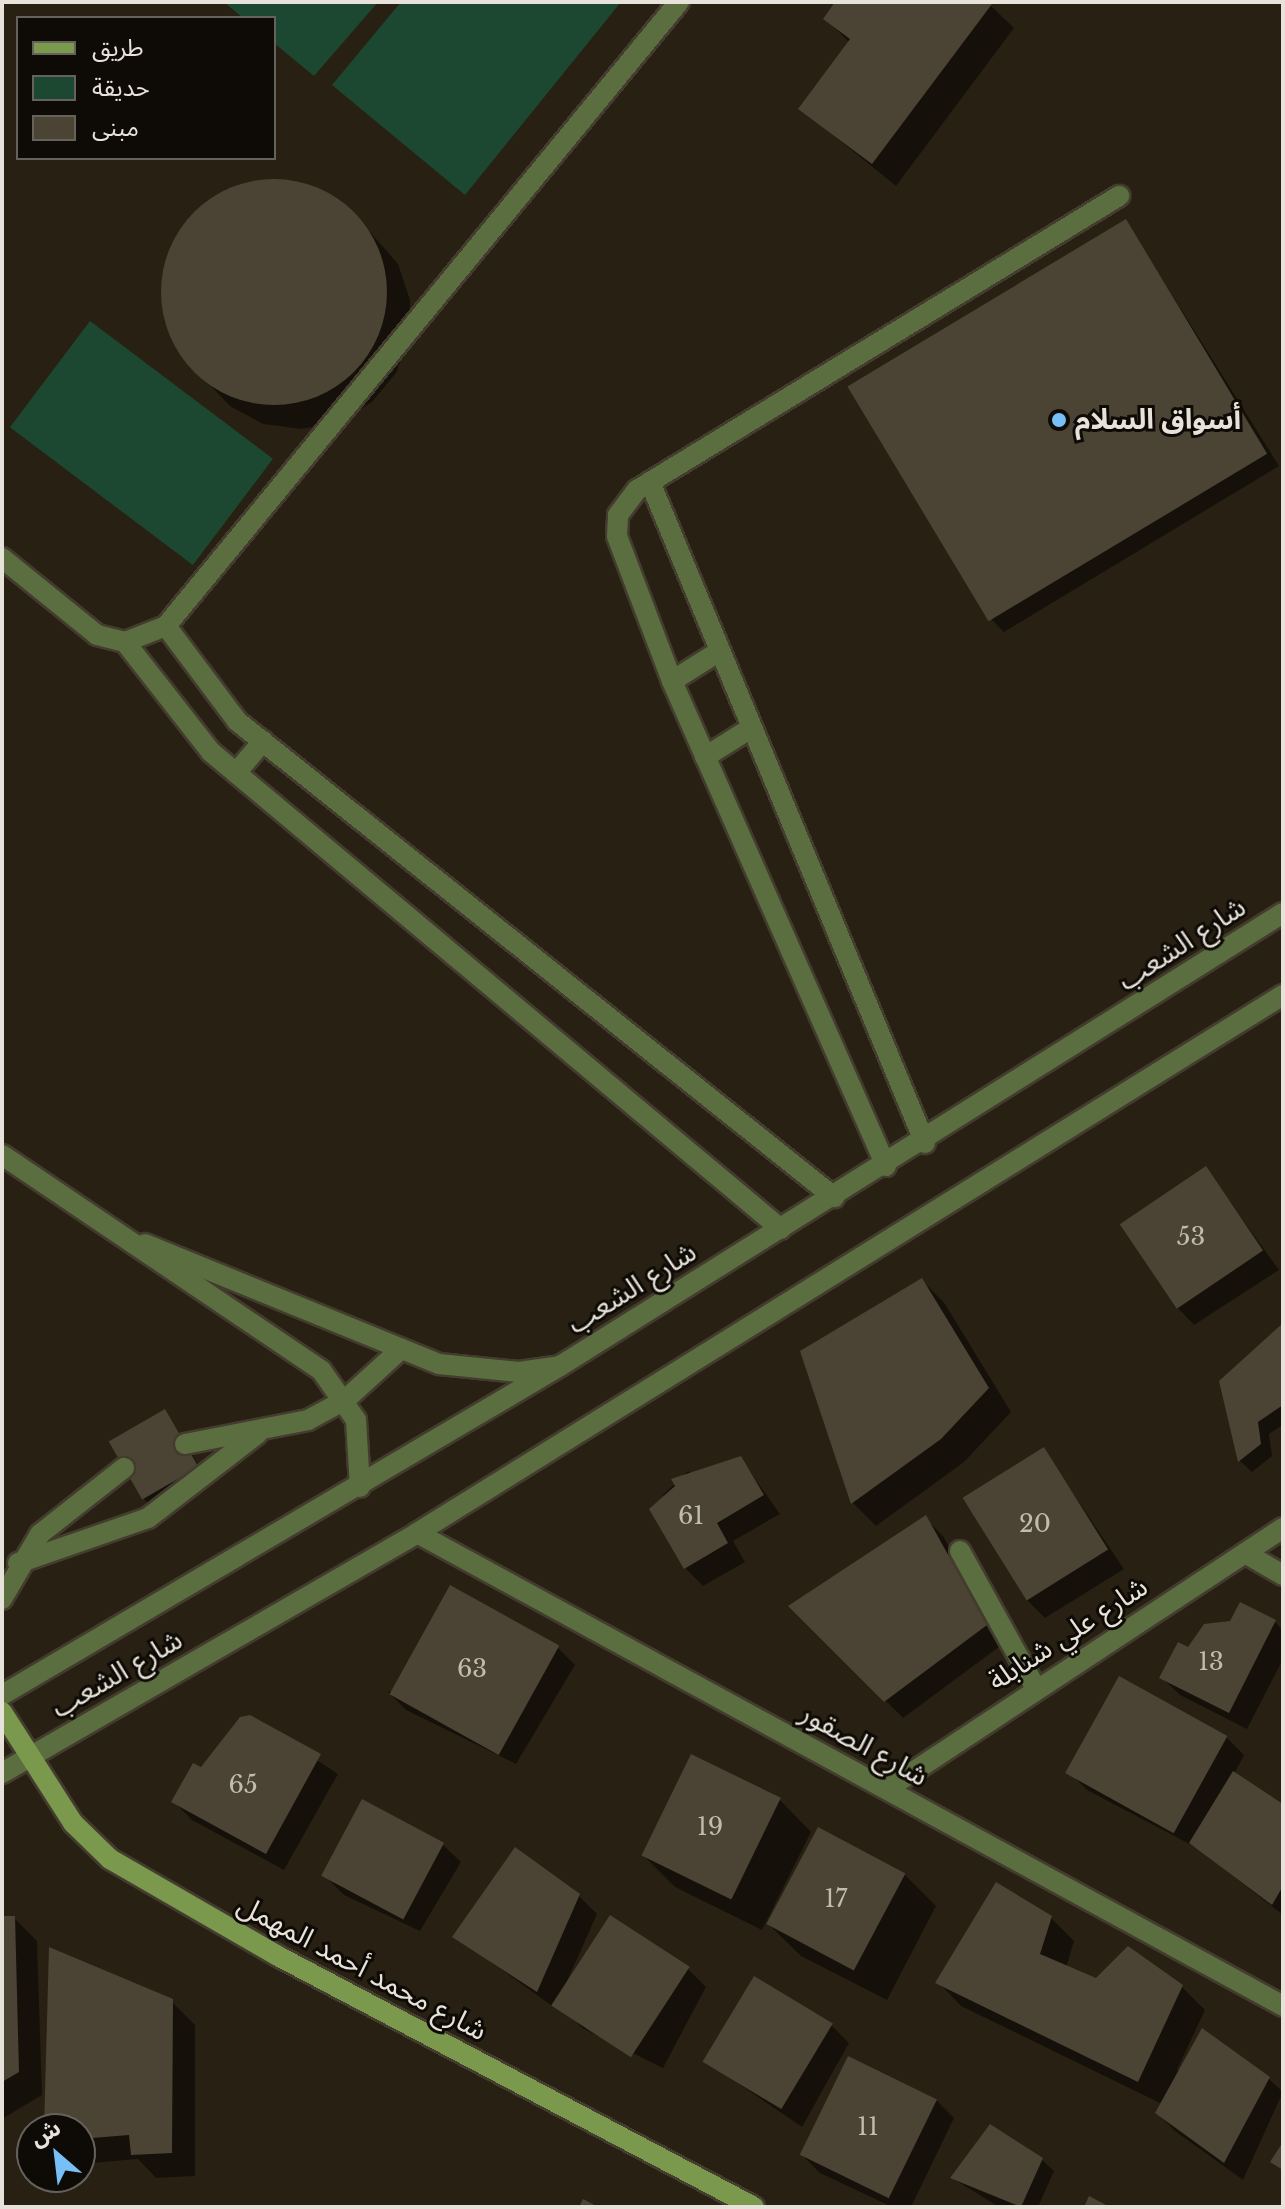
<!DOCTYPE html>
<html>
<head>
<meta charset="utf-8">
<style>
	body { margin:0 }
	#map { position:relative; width:1285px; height:2209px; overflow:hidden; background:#282113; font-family:"Libre Baskerville","Noto Sans Arabic",serif }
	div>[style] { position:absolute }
	.green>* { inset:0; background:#1c4832; transform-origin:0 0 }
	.shadow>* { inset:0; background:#0007 }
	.building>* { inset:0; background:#4b4334; transform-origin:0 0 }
	.round { border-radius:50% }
	.roads { filter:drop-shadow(2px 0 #433c2f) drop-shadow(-2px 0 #433c2f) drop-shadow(0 2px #433c2f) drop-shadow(0 -2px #433c2f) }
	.service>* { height:20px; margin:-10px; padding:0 10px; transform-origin:10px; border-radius:10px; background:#5b6e40 }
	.minor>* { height:20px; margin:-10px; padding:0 10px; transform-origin:10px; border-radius:10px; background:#5b6e40 }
	.tertiary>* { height:20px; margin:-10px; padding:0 10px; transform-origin:10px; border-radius:10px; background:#5b6e40 }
	.secondary>* { height:20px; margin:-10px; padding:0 10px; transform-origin:10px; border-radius:10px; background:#7b994d }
	.dots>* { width:22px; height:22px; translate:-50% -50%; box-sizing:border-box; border:4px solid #0e0b06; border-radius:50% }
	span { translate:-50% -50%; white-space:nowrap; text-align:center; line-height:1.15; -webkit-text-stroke:6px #0e0b06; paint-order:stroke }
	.number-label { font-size:24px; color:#c1bbb0 }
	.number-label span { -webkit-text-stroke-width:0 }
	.poi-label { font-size:28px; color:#e8e3da; font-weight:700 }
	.left { translate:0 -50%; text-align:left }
	.street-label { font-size:28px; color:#e8e3da }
	.frame { position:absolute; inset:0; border:4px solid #e8e3da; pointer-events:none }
	.legend { position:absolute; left:16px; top:16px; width:260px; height:144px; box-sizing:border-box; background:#0e0b06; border:2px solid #65615b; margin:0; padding:10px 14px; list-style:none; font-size:24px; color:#e8e3da }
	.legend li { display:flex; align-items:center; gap:16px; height:40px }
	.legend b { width:40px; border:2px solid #65615b }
	.north { position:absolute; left:16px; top:2113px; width:80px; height:80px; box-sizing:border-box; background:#0e0b06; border:2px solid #65615b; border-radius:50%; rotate:332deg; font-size:22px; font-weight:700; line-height:32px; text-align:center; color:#e8e3da }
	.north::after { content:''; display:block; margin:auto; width:28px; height:36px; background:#77c0f7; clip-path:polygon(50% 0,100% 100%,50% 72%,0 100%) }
</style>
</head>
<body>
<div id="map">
	<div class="green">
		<div style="clip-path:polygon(224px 2px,378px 2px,314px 76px,274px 43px,274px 18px,243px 18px)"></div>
		<div style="clip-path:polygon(401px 2px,621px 2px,465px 195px,332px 85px)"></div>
		<div style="left:90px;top:321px;width:229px;height:133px;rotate:37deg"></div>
	</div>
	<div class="shadow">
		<div style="clip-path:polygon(837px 2px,987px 2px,1014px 28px,896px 186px,801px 109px,850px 43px,825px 18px)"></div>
		<div style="clip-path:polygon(249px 183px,320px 190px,350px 209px,398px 264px,410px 300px,409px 338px,396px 373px,372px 402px,339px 422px,301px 429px,263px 424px,230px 406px,181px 355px,165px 322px,162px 287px,188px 220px)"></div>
		<div style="clip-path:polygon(1126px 221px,1279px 466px,1004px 632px,992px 620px)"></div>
		<div style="clip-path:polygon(1206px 1169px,1279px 1270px,1194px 1325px,1177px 1307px)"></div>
		<div style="clip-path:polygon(922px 1280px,945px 1304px,1011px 1412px,964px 1462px,876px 1526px,853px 1503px)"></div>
		<div style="clip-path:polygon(1283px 1326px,1283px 1425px,1269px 1434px,1272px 1456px,1252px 1472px,1240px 1461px,1221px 1381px)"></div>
		<div style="clip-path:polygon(165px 1412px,208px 1480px,155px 1510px,143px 1498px)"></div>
		<div style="clip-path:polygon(1043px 1449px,1124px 1569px,1045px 1618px,1027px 1600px)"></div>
		<div style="clip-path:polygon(741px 1459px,780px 1514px,733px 1541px,745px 1562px,703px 1586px,685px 1568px,663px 1495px,688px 1471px,694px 1477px)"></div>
		<div style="clip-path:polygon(925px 1518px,943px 1536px,1003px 1644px,903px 1718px,791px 1606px)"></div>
		<div style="clip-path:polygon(1275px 1622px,1283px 1630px,1283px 1659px,1247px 1729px,1180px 1695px,1162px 1678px,1189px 1649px)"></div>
		<div style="clip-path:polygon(557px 1647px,575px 1665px,516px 1764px,406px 1710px,388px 1692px)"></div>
		<div style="clip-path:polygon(250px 1717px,338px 1774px,284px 1870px,192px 1820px,174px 1802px)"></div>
		<div style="clip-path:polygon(1226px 1737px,1244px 1755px,1234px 1774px,1283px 1807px,1283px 1915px,1197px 1848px,1087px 1790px,1069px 1772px)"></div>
		<div style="clip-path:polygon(780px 1800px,811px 1832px,762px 1930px,675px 1887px,643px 1855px)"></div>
		<div style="clip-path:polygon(443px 1845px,461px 1862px,420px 1931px,344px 1895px,326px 1877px)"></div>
		<div style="clip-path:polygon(904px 1874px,936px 1906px,887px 2000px,801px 1956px,769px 1925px)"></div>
		<div style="clip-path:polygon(579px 1896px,597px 1914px,555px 2008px,455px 1936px)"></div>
		<div style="clip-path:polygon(2px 1918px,14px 1918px,37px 1941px,42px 2095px,2px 2119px)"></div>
		<div style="clip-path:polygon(1051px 1918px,1074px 1941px,1066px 1968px,1096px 1981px,1182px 1987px,1205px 2010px,1177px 2070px,1269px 2079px,1283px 2092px,1243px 2180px,1175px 2131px,1157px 2113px,1162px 2104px,961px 2006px,938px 1982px)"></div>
		<div style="clip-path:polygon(688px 1969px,706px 1987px,663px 2068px,582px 2028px,564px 2010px)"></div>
		<div style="clip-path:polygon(171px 2001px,195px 2025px,195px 2176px,156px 2178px,138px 2159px,80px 2164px,80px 2129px,46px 2129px)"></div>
		<div style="clip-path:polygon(831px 2025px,849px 2043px,802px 2127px,711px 2065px)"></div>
		<div style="clip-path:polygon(936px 2100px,954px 2118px,911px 2207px,892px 2207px,820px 2173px,802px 2155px)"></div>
		<div style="clip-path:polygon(1041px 2159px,1054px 2171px,1038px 2207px,999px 2207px,952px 2178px)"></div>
	</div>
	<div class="building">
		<div style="clip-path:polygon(835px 2px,992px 4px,872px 164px,798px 109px,850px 39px,823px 19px)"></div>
		<div class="round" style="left:161px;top:179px;width:226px;height:226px"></div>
		<div style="left:1126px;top:219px;width:274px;height:325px;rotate:59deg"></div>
		<div style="left:1206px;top:1166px;width:102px;height:104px;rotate:56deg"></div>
		<div style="clip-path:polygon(922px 1278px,989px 1388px,941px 1439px,851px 1504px,800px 1351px)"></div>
		<div style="clip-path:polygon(1283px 1323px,1283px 1405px,1258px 1422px,1261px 1444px,1238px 1462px,1219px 1381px)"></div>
		<div style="left:165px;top:1409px;width:67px;height:65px;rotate:60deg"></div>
		<div style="left:1044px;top:1447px;width:121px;height:96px;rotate:58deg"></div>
		<div style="clip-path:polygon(741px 1456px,764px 1495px,717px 1523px,728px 1543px,684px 1569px,649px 1509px,675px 1486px,671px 1479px)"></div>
		<div style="clip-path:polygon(926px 1515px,987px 1625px,884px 1702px,788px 1606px)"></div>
		<div style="left:450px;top:1585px;width:125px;height:125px;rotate:29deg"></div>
		<div style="clip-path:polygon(1240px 1602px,1276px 1620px,1229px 1713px,1159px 1678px,1178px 1642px,1188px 1647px,1204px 1624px,1230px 1621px)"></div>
		<div style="left:1119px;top:1676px;width:124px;height:111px;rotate:29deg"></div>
		<div style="clip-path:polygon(250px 1715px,321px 1754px,266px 1854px,171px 1802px,193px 1763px,201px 1767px,240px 1717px)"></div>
		<div style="left:691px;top:1754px;width:100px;height:113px;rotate:26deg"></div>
		<div style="clip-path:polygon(1233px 1771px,1283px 1804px,1283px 1886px,1272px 1905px,1189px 1843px)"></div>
		<div style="left:362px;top:1799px;width:93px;height:87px;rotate:28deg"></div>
		<div style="left:818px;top:1827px;width:99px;height:110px;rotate:28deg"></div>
		<div style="clip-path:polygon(515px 1847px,580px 1894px,537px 1992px,452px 1937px)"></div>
		<div style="clip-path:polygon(996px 1882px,1052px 1916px,1040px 1954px,1096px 1978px,1128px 1946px,1183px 1985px,1138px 2082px,935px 1983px)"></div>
		<div style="left:610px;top:1915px;width:95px;height:108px;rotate:33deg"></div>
		<div style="clip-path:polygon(2px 1916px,15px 1916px,19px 2072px,2px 2082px)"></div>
		<div style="clip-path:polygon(49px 1947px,173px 1999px,172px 2153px,131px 2155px,129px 2135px,80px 2139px,80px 2129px,44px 2129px)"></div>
		<div style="left:754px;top:1976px;width:92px;height:100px;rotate:31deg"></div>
		<div style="clip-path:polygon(1202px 2028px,1270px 2077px,1224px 2163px,1155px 2113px)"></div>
		<div style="left:848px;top:2056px;width:99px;height:110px;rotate:26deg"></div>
		<div style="clip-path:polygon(990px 2124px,1043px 2158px,1021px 2207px,950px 2178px)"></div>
		<div style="clip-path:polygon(1283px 2142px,1283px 2170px,1270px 2162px)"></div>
		<div style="clip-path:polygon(1089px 2196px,1110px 2207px,1084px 2207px)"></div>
		<div style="clip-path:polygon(583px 2199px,598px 2207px,579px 2207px)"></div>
	</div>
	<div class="roads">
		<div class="service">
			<div style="left:650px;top:482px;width:716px;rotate:67.41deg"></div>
			<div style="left:2px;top:558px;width:122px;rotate:39deg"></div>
			<div style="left:97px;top:635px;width:29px;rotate:14deg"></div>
			<div style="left:125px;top:642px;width:44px;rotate:-21.3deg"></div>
			<div style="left:166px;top:626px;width:808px;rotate:-50.58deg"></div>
			<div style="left:166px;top:626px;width:119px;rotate:53.2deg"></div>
			<div style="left:237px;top:721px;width:764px;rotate:38.57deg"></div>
			<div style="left:125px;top:642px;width:140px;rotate:52deg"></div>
			<div style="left:211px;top:752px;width:743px;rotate:39.92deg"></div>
			<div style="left:672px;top:681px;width:54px;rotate:-32.2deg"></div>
			<div style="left:705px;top:757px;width:54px;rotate:-32.2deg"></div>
			<div style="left:236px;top:773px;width:42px;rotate:-49.8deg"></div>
			<div style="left:2px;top:1155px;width:385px;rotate:34deg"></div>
			<div style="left:321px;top:1370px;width:61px;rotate:55deg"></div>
			<div style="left:356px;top:1420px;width:67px;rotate:86.6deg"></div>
			<div style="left:886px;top:1166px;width:530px;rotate:-113.81deg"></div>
			<div style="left:672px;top:681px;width:155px;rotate:-110.8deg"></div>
			<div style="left:617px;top:536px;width:21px;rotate:-87deg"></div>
			<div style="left:618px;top:515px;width:31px;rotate:-53deg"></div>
			<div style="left:637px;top:490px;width:565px;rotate:-31.38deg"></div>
			<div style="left:145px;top:1244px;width:318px;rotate:22.2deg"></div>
			<div style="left:439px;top:1364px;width:80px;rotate:5.7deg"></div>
			<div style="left:519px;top:1372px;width:41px;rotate:-8.3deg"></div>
			<div style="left:185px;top:1444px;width:125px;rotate:-11deg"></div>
			<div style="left:308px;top:1420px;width:42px;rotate:-28.4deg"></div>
			<div style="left:345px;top:1400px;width:76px;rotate:-42.3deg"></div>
			<div style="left:960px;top:1551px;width:155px;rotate:61.1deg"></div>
			<div style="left:18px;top:1563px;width:138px;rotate:-19.1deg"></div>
			<div style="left:148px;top:1518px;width:138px;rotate:-37.6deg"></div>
			<div style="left:2px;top:1599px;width:75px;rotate:-59.7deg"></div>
			<div style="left:40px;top:1534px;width:107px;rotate:-38.2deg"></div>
		</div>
		<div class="minor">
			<div style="left:417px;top:1533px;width:987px;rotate:28.64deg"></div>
			<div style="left:1245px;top:1553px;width:44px;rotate:30.1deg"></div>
			<div style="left:887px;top:1789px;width:474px;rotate:-33.4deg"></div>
		</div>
		<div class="tertiary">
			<div style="left:2px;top:1695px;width:648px;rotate:-30.52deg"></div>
			<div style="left:560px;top:1366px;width:853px;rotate:-32.07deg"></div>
			<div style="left:2px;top:1773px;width:479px;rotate:-30deg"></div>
			<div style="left:417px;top:1533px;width:1020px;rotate:-31.85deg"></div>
		</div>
		<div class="secondary">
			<div style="left:2px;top:1712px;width:132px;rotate:57.4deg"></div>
			<div style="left:73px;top:1823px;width:52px;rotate:44.2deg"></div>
			<div style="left:110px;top:1859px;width:194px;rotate:30deg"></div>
			<div style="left:278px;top:1956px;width:538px;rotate:27.8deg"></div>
		</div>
	</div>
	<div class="dots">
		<div style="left:1059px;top:420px;background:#77c0f7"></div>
	</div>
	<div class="number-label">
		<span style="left:1191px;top:1237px">53</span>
		<span style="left:691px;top:1516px">61</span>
		<span style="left:1035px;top:1524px">20</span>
		<span style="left:1211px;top:1662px">13</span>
		<span style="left:472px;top:1669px">63</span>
		<span style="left:243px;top:1785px">65</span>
		<span style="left:710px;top:1827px">19</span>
		<span style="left:836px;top:1899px">17</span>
		<span style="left:868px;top:2127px">11</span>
	</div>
	<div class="poi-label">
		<span class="left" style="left:1075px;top:420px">أسواق السلام</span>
	</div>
	<div class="street-label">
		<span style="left:1182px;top:944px;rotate:-33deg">شارع الشعب</span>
		<span style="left:632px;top:1288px;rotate:-32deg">شارع الشعب</span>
		<span style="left:1068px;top:1634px;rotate:-33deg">شارع علي شنابلة</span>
		<span style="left:117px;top:1674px;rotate:-30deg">شارع الشعب</span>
		<span style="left:864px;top:1745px;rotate:29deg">شارع الصقور</span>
		<span style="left:362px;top:1968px;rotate:28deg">شارع محمد أحمد المهمل</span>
	</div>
	<div class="frame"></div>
	<ul class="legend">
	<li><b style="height:10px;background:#7b994d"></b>طريق</li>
	<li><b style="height:22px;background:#1c4832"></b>حديقة</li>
	<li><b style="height:22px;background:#4b4334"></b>مبنى</li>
	</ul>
	<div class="north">ش</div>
</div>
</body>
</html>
